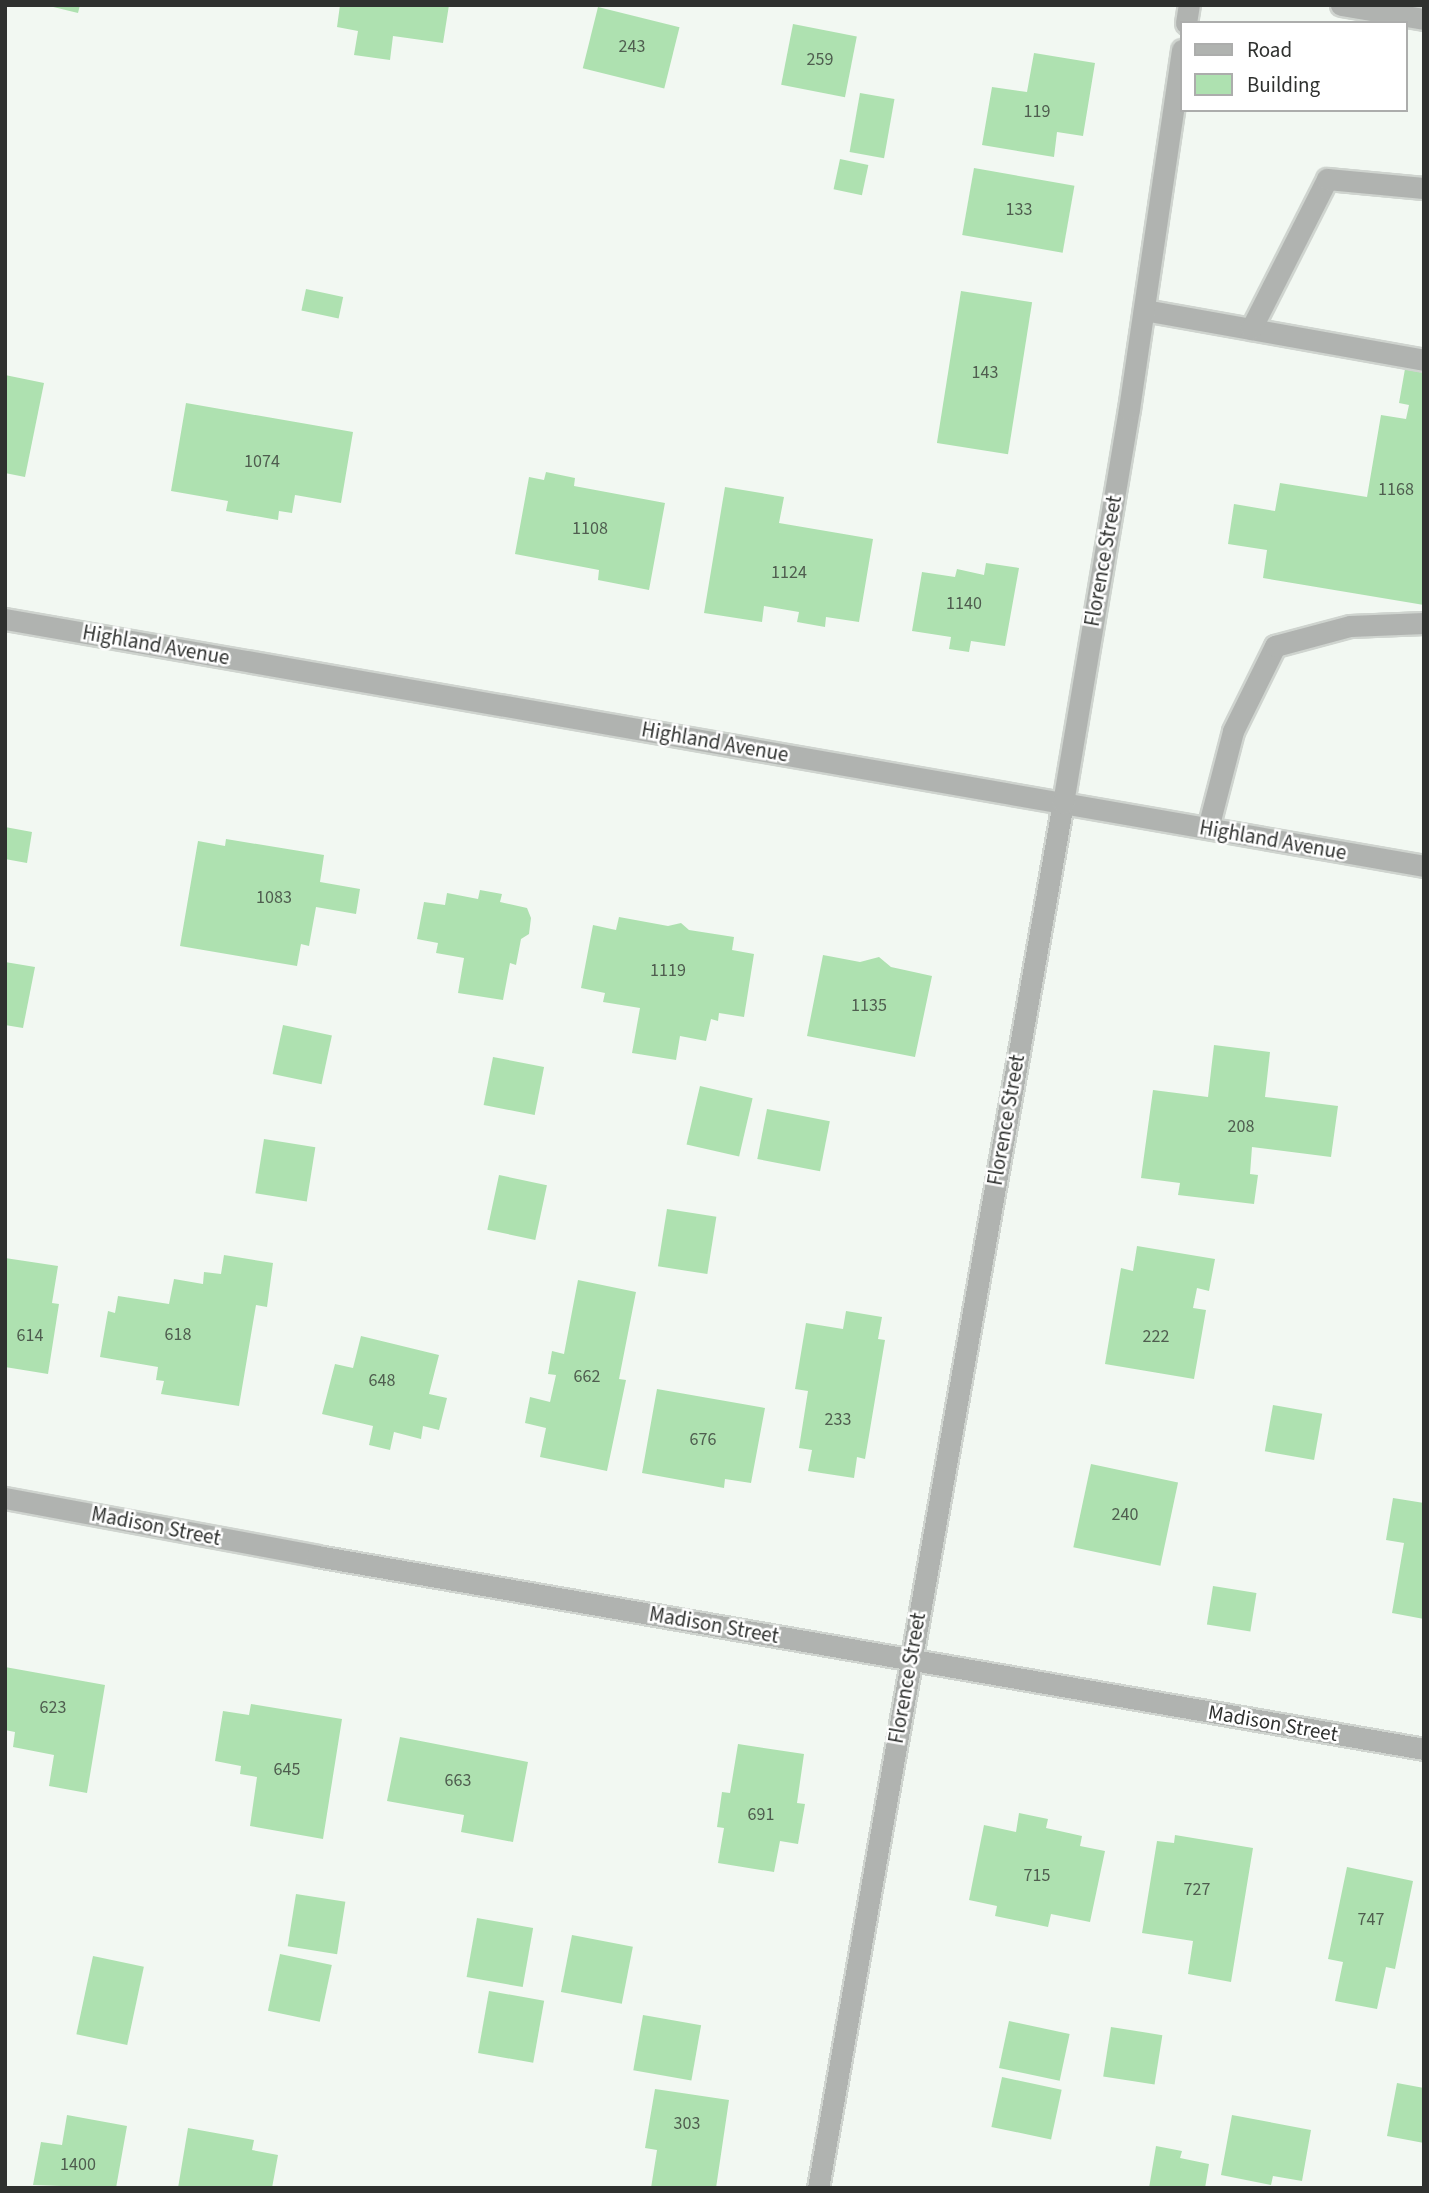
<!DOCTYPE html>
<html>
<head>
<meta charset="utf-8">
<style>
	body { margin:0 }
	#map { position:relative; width:1429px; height:2193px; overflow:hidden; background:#f2f8f2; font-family:"Source Sans 3",sans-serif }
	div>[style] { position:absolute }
	.building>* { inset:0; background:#aee1b0; transform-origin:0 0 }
	.roads { filter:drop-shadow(2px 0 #cfd4cf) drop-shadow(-2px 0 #cfd4cf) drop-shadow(0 2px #cfd4cf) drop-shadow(0 -2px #cfd4cf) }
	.minor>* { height:21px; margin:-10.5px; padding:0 10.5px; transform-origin:10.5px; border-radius:10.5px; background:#b0b3b0 }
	span { translate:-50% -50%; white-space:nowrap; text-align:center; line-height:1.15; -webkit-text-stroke:5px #fff; paint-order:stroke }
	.number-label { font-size:18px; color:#4f5d4f }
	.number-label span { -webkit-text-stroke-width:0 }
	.street-label { font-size:21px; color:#2f312f }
	.frame { position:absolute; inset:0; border:7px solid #2f312f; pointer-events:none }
	.legend { position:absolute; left:1180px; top:21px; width:228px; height:91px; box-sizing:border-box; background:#fff; border:2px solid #acadac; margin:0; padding:9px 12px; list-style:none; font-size:21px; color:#2f312f }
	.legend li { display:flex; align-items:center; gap:14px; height:35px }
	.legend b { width:35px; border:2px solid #acadac }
</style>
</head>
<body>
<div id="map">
	<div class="building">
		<div style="clip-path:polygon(45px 5px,80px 5px,78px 13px)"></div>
		<div style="clip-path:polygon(340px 5px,449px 5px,443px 43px,393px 36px,390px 60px,354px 55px,358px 31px,337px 27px)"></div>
		<div style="left:598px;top:7px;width:84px;height:63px;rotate:14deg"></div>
		<div style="left:793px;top:24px;width:65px;height:62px;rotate:11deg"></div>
		<div style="clip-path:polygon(1034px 53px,1095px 63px,1083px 136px,1057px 132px,1054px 157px,982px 145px,992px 87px,1027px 92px)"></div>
		<div style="left:860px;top:93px;width:35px;height:60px;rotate:10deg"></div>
		<div style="left:840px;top:159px;width:29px;height:31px;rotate:12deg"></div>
		<div style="left:974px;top:168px;width:102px;height:68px;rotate:10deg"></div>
		<div style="left:306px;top:289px;width:38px;height:22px;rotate:12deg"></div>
		<div style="left:961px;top:291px;width:72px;height:154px;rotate:9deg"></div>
		<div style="clip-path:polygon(1406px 363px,1424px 366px,1424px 605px,1263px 578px,1267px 550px,1228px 544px,1234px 504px,1275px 511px,1280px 483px,1367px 497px,1381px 415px,1406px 419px,1409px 405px,1399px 403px)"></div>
		<div style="clip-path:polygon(5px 375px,44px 383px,25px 477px,5px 473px)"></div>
		<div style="clip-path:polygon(186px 403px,353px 432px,341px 503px,295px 495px,292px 513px,279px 511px,278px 520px,226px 511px,228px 501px,171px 491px)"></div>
		<div style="clip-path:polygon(546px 472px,575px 478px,574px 486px,665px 503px,649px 590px,598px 580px,599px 570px,515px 554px,529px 477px,544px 480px)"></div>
		<div style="clip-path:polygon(725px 487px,784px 497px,779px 523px,873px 539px,859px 622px,826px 617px,825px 627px,797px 622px,799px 612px,764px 606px,762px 622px,704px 613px)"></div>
		<div style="clip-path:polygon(986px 563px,1019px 568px,1005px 646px,971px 641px,969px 652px,949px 649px,951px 637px,912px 631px,922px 572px,955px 577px,957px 569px,984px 575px)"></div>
		<div style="clip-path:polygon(5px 827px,32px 832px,27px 863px,5px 859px)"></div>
		<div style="clip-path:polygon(226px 839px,324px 855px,320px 882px,360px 889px,356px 914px,316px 907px,309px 946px,301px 944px,297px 966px,180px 946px,198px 841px,225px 846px)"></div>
		<div style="clip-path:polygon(480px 890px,502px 894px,500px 902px,527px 908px,531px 918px,529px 934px,521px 939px,516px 965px,510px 963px,503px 1000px,458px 993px,464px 958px,436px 953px,438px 943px,417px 939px,424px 902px,445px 905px,447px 893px,478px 899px)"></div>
		<div style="clip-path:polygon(619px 917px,668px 926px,681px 923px,689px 930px,734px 937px,732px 950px,754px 954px,744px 1017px,719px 1013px,718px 1021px,711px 1019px,706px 1041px,680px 1036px,676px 1060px,632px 1053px,640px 1008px,603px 1002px,605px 993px,581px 988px,593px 925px,616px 930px)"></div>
		<div style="clip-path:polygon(823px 955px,860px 962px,879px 957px,891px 967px,932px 976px,915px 1057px,807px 1036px)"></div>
		<div style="clip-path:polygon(5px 962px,35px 967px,23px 1028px,5px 1025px)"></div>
		<div style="left:283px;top:1025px;width:50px;height:50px;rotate:12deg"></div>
		<div style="clip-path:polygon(1214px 1045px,1270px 1052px,1265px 1097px,1338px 1106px,1331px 1157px,1252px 1147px,1250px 1174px,1258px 1175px,1254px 1204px,1178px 1195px,1180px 1183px,1141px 1178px,1153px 1090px,1208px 1097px)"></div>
		<div style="left:493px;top:1057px;width:52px;height:49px;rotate:11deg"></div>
		<div style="left:700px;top:1086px;width:54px;height:60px;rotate:13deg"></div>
		<div style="left:767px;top:1109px;width:64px;height:51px;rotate:11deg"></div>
		<div style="left:264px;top:1139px;width:52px;height:55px;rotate:9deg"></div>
		<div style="left:499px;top:1175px;width:49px;height:56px;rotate:12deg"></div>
		<div style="left:667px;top:1209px;width:50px;height:58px;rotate:9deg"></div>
		<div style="clip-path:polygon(1137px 1246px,1215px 1259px,1209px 1291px,1197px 1288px,1193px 1308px,1206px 1310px,1194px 1379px,1105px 1364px,1121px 1268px,1133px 1271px)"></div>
		<div style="clip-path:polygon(224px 1255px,273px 1263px,267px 1307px,256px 1305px,239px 1406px,161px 1394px,164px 1381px,156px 1380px,158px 1367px,100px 1357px,108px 1311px,115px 1313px,118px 1296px,169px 1304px,174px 1279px,203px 1284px,204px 1272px,221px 1274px)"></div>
		<div style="clip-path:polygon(5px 1258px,58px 1266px,52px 1303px,59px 1304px,48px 1374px,5px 1367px)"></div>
		<div style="clip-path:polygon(578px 1280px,636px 1292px,619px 1379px,626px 1380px,607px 1471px,540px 1457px,546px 1428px,525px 1423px,530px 1397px,550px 1402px,556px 1375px,548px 1374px,552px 1351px,564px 1354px)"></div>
		<div style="clip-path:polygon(846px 1311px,882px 1317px,878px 1339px,885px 1340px,865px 1459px,857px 1457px,854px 1478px,808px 1471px,812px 1450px,799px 1448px,808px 1391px,795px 1389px,806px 1323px,843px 1329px)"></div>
		<div style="clip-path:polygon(361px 1336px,439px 1355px,429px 1394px,447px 1398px,439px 1430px,423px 1426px,421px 1439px,394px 1432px,390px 1450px,369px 1445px,373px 1426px,322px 1414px,335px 1364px,353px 1368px)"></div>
		<div style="clip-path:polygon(657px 1389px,765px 1408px,751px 1483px,725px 1479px,724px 1488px,642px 1473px)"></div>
		<div style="left:1273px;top:1405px;width:50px;height:47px;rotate:10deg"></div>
		<div style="left:1091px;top:1464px;width:89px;height:85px;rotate:12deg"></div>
		<div style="clip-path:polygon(1393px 1498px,1424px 1503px,1424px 1619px,1392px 1613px,1404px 1543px,1386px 1540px)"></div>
		<div style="left:1213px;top:1586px;width:44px;height:39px;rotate:9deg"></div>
		<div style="clip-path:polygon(5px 1667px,105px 1685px,87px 1793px,49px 1786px,54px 1755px,13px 1747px,15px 1732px,5px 1730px)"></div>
		<div style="clip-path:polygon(251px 1704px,342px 1719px,323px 1839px,250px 1826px,257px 1777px,240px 1774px,241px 1766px,215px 1761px,223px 1711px,249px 1715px)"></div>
		<div style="clip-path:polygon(400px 1737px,528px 1762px,513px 1842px,461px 1832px,464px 1815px,387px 1801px)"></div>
		<div style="clip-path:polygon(738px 1744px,804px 1754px,797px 1803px,805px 1804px,798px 1844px,780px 1841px,774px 1872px,718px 1863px,724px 1828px,717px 1827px,722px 1792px,730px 1793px)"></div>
		<div style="clip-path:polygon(1019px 1813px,1048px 1819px,1046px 1828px,1082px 1836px,1080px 1846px,1105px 1851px,1090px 1922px,1051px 1914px,1048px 1927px,995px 1916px,997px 1906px,969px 1900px,984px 1825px,1016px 1832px)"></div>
		<div style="clip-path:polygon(1175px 1835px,1253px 1848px,1231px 1982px,1188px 1974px,1193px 1941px,1142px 1933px,1157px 1841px,1174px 1843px)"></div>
		<div style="clip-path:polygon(1347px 1867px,1413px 1881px,1395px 1969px,1386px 1967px,1377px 2009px,1335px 2001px,1343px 1962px,1328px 1959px)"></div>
		<div style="left:296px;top:1894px;width:50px;height:53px;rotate:9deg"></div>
		<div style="left:477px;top:1918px;width:57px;height:60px;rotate:10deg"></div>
		<div style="left:572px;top:1935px;width:62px;height:58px;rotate:11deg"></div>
		<div style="left:280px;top:1954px;width:53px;height:58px;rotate:12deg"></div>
		<div style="left:93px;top:1956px;width:52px;height:80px;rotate:12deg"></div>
		<div style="left:489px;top:1991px;width:56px;height:63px;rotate:10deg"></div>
		<div style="left:643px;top:2015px;width:59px;height:56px;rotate:10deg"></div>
		<div style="left:1009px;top:2021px;width:62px;height:48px;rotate:12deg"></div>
		<div style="left:1111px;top:2027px;width:52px;height:50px;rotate:9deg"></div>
		<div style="left:1002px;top:2077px;width:61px;height:51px;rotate:12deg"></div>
		<div style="clip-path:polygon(1397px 2083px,1424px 2088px,1424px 2143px,1387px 2136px)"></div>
		<div style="clip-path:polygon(655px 2089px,729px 2100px,716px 2188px,651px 2188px,657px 2150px,645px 2148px)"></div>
		<div style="clip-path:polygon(67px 2115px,127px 2126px,116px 2188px,33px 2185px,41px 2142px,62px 2145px)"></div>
		<div style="clip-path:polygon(1232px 2115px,1311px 2130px,1302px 2181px,1273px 2176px,1271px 2185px,1221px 2175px)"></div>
		<div style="clip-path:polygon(188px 2128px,254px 2140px,252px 2150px,278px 2155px,272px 2188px,178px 2188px)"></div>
		<div style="clip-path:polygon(1156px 2146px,1182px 2151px,1180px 2158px,1209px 2164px,1205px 2188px,1149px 2188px)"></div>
	</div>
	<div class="roads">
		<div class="minor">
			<div style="left:1341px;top:5px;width:84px;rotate:9.6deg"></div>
			<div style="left:1186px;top:23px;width:18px;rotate:-81deg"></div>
			<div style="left:1144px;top:310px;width:284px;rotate:10.1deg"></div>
			<div style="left:1251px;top:329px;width:168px;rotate:-63.1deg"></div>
			<div style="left:1327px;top:179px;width:97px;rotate:5.3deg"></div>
			<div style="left:5px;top:619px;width:1440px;rotate:9.87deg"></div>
			<div style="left:1208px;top:828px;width:100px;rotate:-75.5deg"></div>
			<div style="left:1233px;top:731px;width:95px;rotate:-63.7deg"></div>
			<div style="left:1275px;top:646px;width:78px;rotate:-14.9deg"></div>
			<div style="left:1350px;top:626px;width:74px;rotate:-2.3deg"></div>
			<div style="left:5px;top:1498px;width:317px;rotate:10.5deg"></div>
			<div style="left:317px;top:1556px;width:1124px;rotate:9.89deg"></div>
			<div style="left:818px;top:2188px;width:1407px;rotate:-79.97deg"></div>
			<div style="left:1063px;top:803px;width:399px;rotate:-80.5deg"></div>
			<div style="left:1129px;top:409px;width:363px;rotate:-81.6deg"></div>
		</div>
	</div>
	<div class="number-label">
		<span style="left:632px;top:47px">243</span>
		<span style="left:820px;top:60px">259</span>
		<span style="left:1037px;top:112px">119</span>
		<span style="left:1019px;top:210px">133</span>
		<span style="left:985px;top:373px">143</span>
		<span style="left:262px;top:462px">1074</span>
		<span style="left:1396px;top:490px">1168</span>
		<span style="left:590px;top:529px">1108</span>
		<span style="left:789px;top:573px">1124</span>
		<span style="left:964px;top:604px">1140</span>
		<span style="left:274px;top:898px">1083</span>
		<span style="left:668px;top:971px">1119</span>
		<span style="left:869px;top:1006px">1135</span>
		<span style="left:1241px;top:1127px">208</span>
		<span style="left:178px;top:1335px">618</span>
		<span style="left:30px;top:1336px">614</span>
		<span style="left:1156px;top:1337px">222</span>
		<span style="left:587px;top:1377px">662</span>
		<span style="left:382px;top:1381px">648</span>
		<span style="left:838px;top:1420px">233</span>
		<span style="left:703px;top:1440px">676</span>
		<span style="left:1125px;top:1515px">240</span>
		<span style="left:53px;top:1708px">623</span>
		<span style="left:287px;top:1770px">645</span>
		<span style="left:458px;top:1781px">663</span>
		<span style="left:761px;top:1815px">691</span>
		<span style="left:1037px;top:1876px">715</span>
		<span style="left:1197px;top:1890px">727</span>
		<span style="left:1371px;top:1920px">747</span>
		<span style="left:687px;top:2124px">303</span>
		<span style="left:78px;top:2165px">1400</span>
	</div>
	<div class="street-label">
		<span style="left:1103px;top:561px;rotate:-80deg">Florence Street</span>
		<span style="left:156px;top:645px;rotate:10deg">Highland Avenue</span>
		<span style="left:715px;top:742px;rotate:10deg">Highland Avenue</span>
		<span style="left:1273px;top:840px;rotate:10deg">Highland Avenue</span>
		<span style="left:1006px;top:1120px;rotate:-80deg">Florence Street</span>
		<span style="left:156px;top:1526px;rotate:11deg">Madison Street</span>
		<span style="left:714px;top:1625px;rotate:10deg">Madison Street</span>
		<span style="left:907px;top:1678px;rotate:-80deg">Florence Street</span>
		<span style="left:1273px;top:1723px;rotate:10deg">Madison Street</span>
	</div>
	<div class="frame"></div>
	<ul class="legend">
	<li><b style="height:9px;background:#b0b3b0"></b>Road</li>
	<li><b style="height:19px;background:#aee1b0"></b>Building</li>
	</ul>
</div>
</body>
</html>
